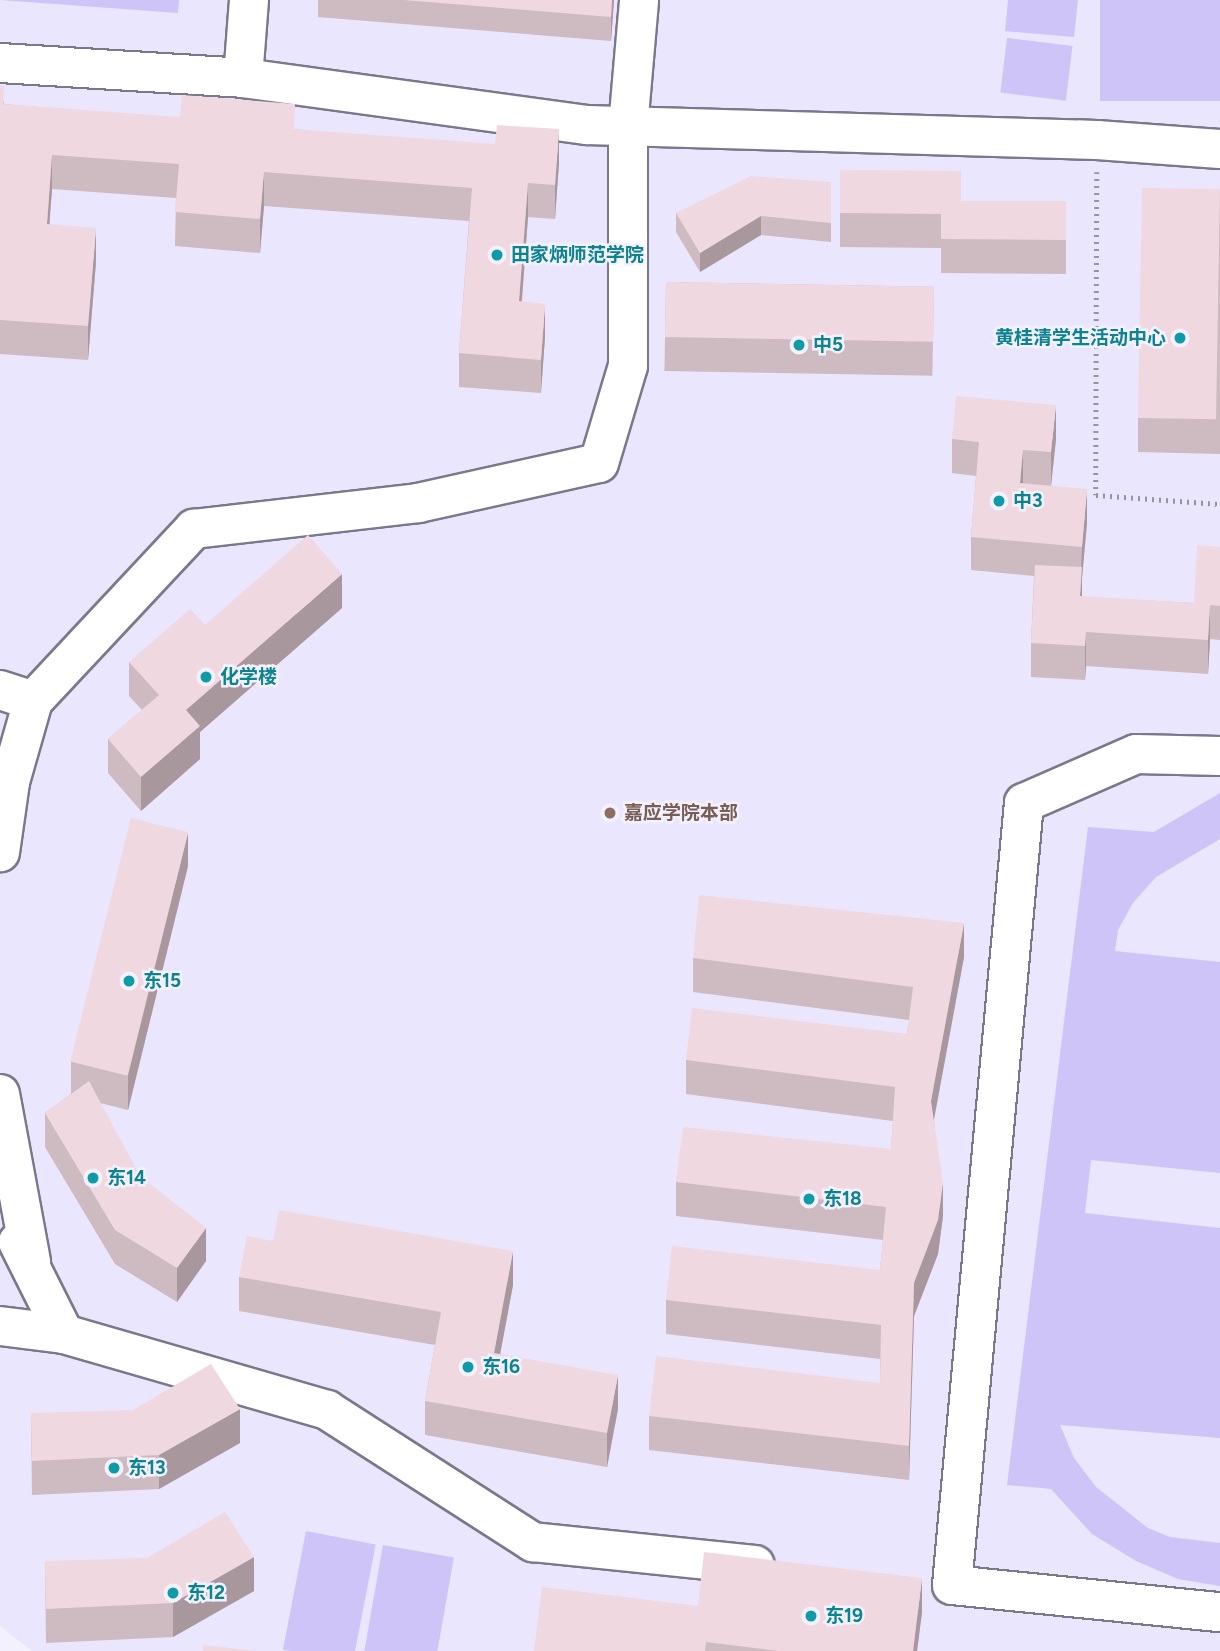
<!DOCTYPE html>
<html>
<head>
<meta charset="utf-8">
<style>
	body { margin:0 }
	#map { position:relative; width:1220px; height:1651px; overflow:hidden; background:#f4f1fe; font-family:Figtree,"Noto Sans SC",sans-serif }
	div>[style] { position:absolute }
	.built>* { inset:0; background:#eae6fd }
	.green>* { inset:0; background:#cfc4f8; transform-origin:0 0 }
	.path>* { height:4.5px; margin-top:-2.25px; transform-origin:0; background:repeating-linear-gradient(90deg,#96949e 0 2px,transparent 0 7px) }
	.roads { filter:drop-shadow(2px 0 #7c788b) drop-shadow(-2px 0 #7c788b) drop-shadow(0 2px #7c788b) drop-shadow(0 -2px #7c788b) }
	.minor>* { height:38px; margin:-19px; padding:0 19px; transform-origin:19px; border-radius:19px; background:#fff }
	.wall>* { inset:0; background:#cebac1; transform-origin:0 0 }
	.shaded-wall>* { inset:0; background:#a8979d }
	.building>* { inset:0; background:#f0d8e0; transform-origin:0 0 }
	.dots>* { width:19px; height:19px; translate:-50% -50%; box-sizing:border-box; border:4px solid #f4f1fe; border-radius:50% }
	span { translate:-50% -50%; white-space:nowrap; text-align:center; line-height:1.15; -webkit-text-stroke:5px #f4f1fe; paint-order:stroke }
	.culture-label { font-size:19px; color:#0d838f; font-weight:700 }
	.left { translate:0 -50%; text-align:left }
	.right { translate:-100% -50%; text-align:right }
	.education-label { font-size:19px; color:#785e54; font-weight:700 }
</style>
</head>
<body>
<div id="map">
	<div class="built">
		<div style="clip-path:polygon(0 0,1220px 0,1220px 1651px,32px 1651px,0 1626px)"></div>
	</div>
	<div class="green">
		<div style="clip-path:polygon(0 0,179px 0,178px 13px)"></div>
		<div style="clip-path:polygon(1008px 0,1078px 0,1074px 37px,1005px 31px)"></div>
		<div style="left:1100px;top:0;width:120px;height:101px"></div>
		<div style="left:1007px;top:38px;width:66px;height:55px;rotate:7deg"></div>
		<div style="clip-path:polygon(1220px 793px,1220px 839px,1156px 877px,1133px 903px,1118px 930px,1115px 951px,1220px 962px,1220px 1173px,1091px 1160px,1085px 1213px,1220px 1228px,1220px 1438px,1060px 1425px,1074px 1458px,1096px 1487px,1148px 1528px,1170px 1537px,1220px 1543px,1220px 1586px,1178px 1579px,1136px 1561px,1092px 1534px,1051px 1489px,1007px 1485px,1088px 827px,1154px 832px)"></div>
		<div style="left:306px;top:1531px;width:71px;height:121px;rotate:11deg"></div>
		<div style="left:383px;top:1545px;width:72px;height:108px;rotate:10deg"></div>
	</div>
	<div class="path">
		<div style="left:1097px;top:172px;width:323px;rotate:90.2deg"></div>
		<div style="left:1096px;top:495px;width:124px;rotate:4.2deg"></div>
	</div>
	<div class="roads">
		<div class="minor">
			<div style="left:0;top:63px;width:243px;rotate:3.5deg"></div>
			<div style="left:243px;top:78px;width:347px;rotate:7.8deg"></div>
			<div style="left:587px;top:125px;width:510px;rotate:1.68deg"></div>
			<div style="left:1097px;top:140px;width:123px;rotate:4.2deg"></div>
			<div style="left:243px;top:78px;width:78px;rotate:-85.6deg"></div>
			<div style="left:0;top:690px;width:35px;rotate:18deg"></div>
			<div style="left:33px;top:701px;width:84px;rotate:105.9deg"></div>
			<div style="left:10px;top:782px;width:71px;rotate:98.1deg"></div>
			<div style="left:33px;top:701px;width:236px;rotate:-46.9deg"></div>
			<div style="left:194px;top:529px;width:226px;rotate:-6.6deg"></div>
			<div style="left:418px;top:503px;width:185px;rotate:-12.5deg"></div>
			<div style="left:599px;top:463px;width:101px;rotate:-73.4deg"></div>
			<div style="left:628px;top:366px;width:239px;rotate:-90deg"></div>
			<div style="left:628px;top:127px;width:127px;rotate:-85deg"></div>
			<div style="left:1220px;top:756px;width:84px;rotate:-178.6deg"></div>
			<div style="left:1136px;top:754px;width:122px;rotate:156.4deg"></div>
			<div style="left:1024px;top:803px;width:785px;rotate:95.26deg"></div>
			<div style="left:952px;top:1585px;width:269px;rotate:5.8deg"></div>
			<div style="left:0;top:1094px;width:171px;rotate:79.5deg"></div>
			<div style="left:18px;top:1242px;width:103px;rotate:63.4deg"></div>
			<div style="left:0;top:1326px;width:64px;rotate:7.1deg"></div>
			<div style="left:64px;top:1334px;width:274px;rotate:16.1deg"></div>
			<div style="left:327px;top:1410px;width:245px;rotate:32.7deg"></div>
			<div style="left:533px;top:1542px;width:223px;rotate:5.9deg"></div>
		</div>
	</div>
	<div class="wall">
		<div style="clip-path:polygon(318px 0,614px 0,611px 41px,318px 17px)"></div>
		<div style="clip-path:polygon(0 86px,4px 104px,295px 129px,559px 163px,555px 219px,528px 217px,522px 302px,545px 337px,541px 393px,459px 387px,459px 353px,469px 221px,264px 206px,260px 253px,175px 246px,176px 198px,52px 189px,49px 224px,96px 262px,88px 360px,0 354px)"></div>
		<div style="clip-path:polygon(840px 170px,961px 201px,1066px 201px,1066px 274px,941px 273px,941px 248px,840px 247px)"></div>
		<div style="clip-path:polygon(831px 182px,831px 242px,761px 235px,700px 272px,676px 232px,676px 213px)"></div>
		<div style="clip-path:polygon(1220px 189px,1220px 454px,1138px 452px,1138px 418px)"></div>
		<div style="left:666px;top:282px;width:268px;height:89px;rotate:1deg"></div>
		<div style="clip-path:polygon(952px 439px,1056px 439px,1051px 485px,1087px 523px,1082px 578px,1082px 597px,1194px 603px,1220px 547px,1220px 640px,1210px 639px,1208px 674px,1086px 666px,1085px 680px,1031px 677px,1031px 643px,1034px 576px,971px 570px,971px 537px,976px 476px,952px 473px)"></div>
		<div style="clip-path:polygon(342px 608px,200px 732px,200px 759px,141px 811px,108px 773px,108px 739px,142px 710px,129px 696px,129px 662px,205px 625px)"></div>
		<div style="clip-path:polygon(188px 866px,128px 1110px,100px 1103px,139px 1175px,206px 1261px,177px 1302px,115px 1264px,45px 1147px,45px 1113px,71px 1094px,71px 1062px)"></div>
		<div style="clip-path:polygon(964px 957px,934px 1120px,943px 1216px,938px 1254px,914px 1316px,909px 1480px,649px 1450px,649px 1416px,880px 1383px,880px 1359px,666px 1334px,666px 1300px,880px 1270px,883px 1240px,676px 1216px,676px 1182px,891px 1149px,893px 1121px,686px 1094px,686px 1060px,907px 1034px,909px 1020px,693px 992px,693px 958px)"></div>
		<div style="clip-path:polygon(239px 1277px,513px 1285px,500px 1354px,618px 1409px,607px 1467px,425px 1435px,425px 1401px,435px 1345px,239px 1311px)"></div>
		<div style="clip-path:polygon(31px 1413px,240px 1443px,159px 1489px,32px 1495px)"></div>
		<div style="clip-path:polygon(45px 1561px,254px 1591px,173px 1637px,46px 1643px)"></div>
		<div style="clip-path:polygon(698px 1606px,922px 1612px,917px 1651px,534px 1651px)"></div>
	</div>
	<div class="shaded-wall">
		<div style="clip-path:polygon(612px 0,614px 0,611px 41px,611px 17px)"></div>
		<div style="clip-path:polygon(559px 129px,559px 163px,555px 219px,555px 185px)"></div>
		<div style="clip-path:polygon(52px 155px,52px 189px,47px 258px,47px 224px)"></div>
		<div style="clip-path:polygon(264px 172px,264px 206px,260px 253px,260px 219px)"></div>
		<div style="clip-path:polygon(528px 183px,528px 217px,519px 335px,519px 301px)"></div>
		<div style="clip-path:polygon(761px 216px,761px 235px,700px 272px,700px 253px)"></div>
		<div style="clip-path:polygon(96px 228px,96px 262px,88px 360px,88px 326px)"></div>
		<div style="clip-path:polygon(545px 304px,545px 337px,541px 393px,541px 360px)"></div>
		<div style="clip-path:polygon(1056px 405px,1056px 439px,1051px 486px,1051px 452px)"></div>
		<div style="clip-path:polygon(1023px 450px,1023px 483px,1020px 483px)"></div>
		<div style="clip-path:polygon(1087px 489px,1087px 523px,1082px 578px,1082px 601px,1080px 596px,1082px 547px)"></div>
		<div style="clip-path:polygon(342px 574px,342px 608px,200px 732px,200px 759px,141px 811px,141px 777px,186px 710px)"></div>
		<div style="clip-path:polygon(1210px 605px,1210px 639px,1208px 674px,1208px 640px)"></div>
		<div style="clip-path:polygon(1086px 632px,1086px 666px,1085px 680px,1085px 646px)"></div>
		<div style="clip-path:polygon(188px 832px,188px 866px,128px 1110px,128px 1076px)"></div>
		<div style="clip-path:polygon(964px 923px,964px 957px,931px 1135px,931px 1101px)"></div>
		<div style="clip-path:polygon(943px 1183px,943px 1216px,938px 1254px,914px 1316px,909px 1480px,909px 1446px,914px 1283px)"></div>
		<div style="clip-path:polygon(206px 1228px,206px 1261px,177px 1302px,177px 1268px)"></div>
		<div style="clip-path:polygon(513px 1251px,513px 1285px,494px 1387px,494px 1353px)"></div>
		<div style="clip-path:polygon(618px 1375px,618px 1409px,607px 1467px,607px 1433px)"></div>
		<div style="clip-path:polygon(240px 1409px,240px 1443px,159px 1489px,159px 1455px)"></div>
		<div style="clip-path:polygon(254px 1557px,254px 1591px,173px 1637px,173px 1603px)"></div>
		<div style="clip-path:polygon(922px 1578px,922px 1612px,917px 1651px,913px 1651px)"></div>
	</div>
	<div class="building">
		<div style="clip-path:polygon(404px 0,612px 0,611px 17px)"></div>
		<div style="clip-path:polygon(0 86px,4px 86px,3px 104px,180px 117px,182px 95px,295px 104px,294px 129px,495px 144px,497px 125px,559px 129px,555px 185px,528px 183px,519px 301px,545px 304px,541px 360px,459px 353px,472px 188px,264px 172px,260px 219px,175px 212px,179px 164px,52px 155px,47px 224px,96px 228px,88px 326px,0 320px)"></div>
		<div style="clip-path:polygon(840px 170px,961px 171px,961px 201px,1066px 201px,1066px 240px,941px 239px,941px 214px,840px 213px)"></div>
		<div style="clip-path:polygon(751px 176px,831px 182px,831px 223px,761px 216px,700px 253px,676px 213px)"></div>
		<div style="left:1142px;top:188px;width:78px;height:230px;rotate:1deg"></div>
		<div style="left:666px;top:282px;width:268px;height:55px;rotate:1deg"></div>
		<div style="clip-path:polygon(956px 396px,1056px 405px,1051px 452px,1023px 450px,1020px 483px,1087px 489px,1082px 547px,971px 537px,979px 442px,952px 439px)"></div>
		<div style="clip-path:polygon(308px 535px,342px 574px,186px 710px,200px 726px,141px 777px,108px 739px,159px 695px,129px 662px,190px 609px,205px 625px)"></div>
		<div style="clip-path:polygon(1197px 545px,1220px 547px,1220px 606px,1210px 605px,1208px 640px,1086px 632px,1085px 646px,1031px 643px,1035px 565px,1082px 567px,1080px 596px,1194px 603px)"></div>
		<div style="left:131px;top:818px;width:59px;height:251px;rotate:14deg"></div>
		<div style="clip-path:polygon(699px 895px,964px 923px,931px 1101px,943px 1183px,938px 1220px,914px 1283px,909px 1446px,649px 1416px,656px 1356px,880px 1383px,881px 1325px,666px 1300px,672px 1246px,880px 1270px,886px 1207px,676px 1182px,683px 1127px,891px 1149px,895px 1087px,686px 1060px,692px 1008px,907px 1034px,913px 987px,693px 958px)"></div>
		<div style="clip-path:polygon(89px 1081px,139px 1175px,206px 1228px,177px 1268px,115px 1230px,45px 1113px)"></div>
		<div style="clip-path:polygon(279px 1210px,513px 1251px,494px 1353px,618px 1375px,607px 1433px,425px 1401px,441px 1312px,239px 1277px,247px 1236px,273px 1241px)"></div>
		<div style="clip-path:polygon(211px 1364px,240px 1409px,159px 1455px,32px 1461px,31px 1413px,133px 1410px)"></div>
		<div style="clip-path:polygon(225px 1512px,254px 1557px,173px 1603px,46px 1609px,45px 1561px,147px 1558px)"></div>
		<div style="clip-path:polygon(704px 1552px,922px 1578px,913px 1651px,779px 1651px,706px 1642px,705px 1651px,534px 1651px,542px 1587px,698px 1606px)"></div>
		<div style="clip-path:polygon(203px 1645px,256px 1651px,203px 1651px)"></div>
	</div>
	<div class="dots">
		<div style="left:497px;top:255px;background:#0f9aa8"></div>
		<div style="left:1180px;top:338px;background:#0f9aa8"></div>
		<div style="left:799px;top:345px;background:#0f9aa8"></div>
		<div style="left:999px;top:501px;background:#0f9aa8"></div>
		<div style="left:206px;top:677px;background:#0f9aa8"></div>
		<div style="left:610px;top:813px;background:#8d6e63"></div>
		<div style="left:129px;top:981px;background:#0f9aa8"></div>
		<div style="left:93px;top:1178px;background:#0f9aa8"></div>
		<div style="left:809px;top:1199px;background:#0f9aa8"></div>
		<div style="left:468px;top:1367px;background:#0f9aa8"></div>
		<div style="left:114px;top:1468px;background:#0f9aa8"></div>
		<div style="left:173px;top:1593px;background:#0f9aa8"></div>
		<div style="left:811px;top:1616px;background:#0f9aa8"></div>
	</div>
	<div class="culture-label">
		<span class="left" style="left:511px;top:255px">田家炳师范学院</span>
		<span class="right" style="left:1166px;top:338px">黄桂清学生活动中心</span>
		<span class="left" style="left:813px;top:345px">中5</span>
		<span class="left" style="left:1013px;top:501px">中3</span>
		<span class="left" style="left:220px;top:677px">化学楼</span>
		<span class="left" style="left:143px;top:981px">东15</span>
		<span class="left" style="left:107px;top:1178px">东14</span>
		<span class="left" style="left:823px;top:1199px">东18</span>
		<span class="left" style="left:482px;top:1367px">东16</span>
		<span class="left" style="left:128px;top:1468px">东13</span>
		<span class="left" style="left:187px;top:1593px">东12</span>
		<span class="left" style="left:825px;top:1616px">东19</span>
	</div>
	<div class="education-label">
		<span class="left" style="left:624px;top:813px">嘉应学院本部</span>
	</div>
</div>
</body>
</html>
